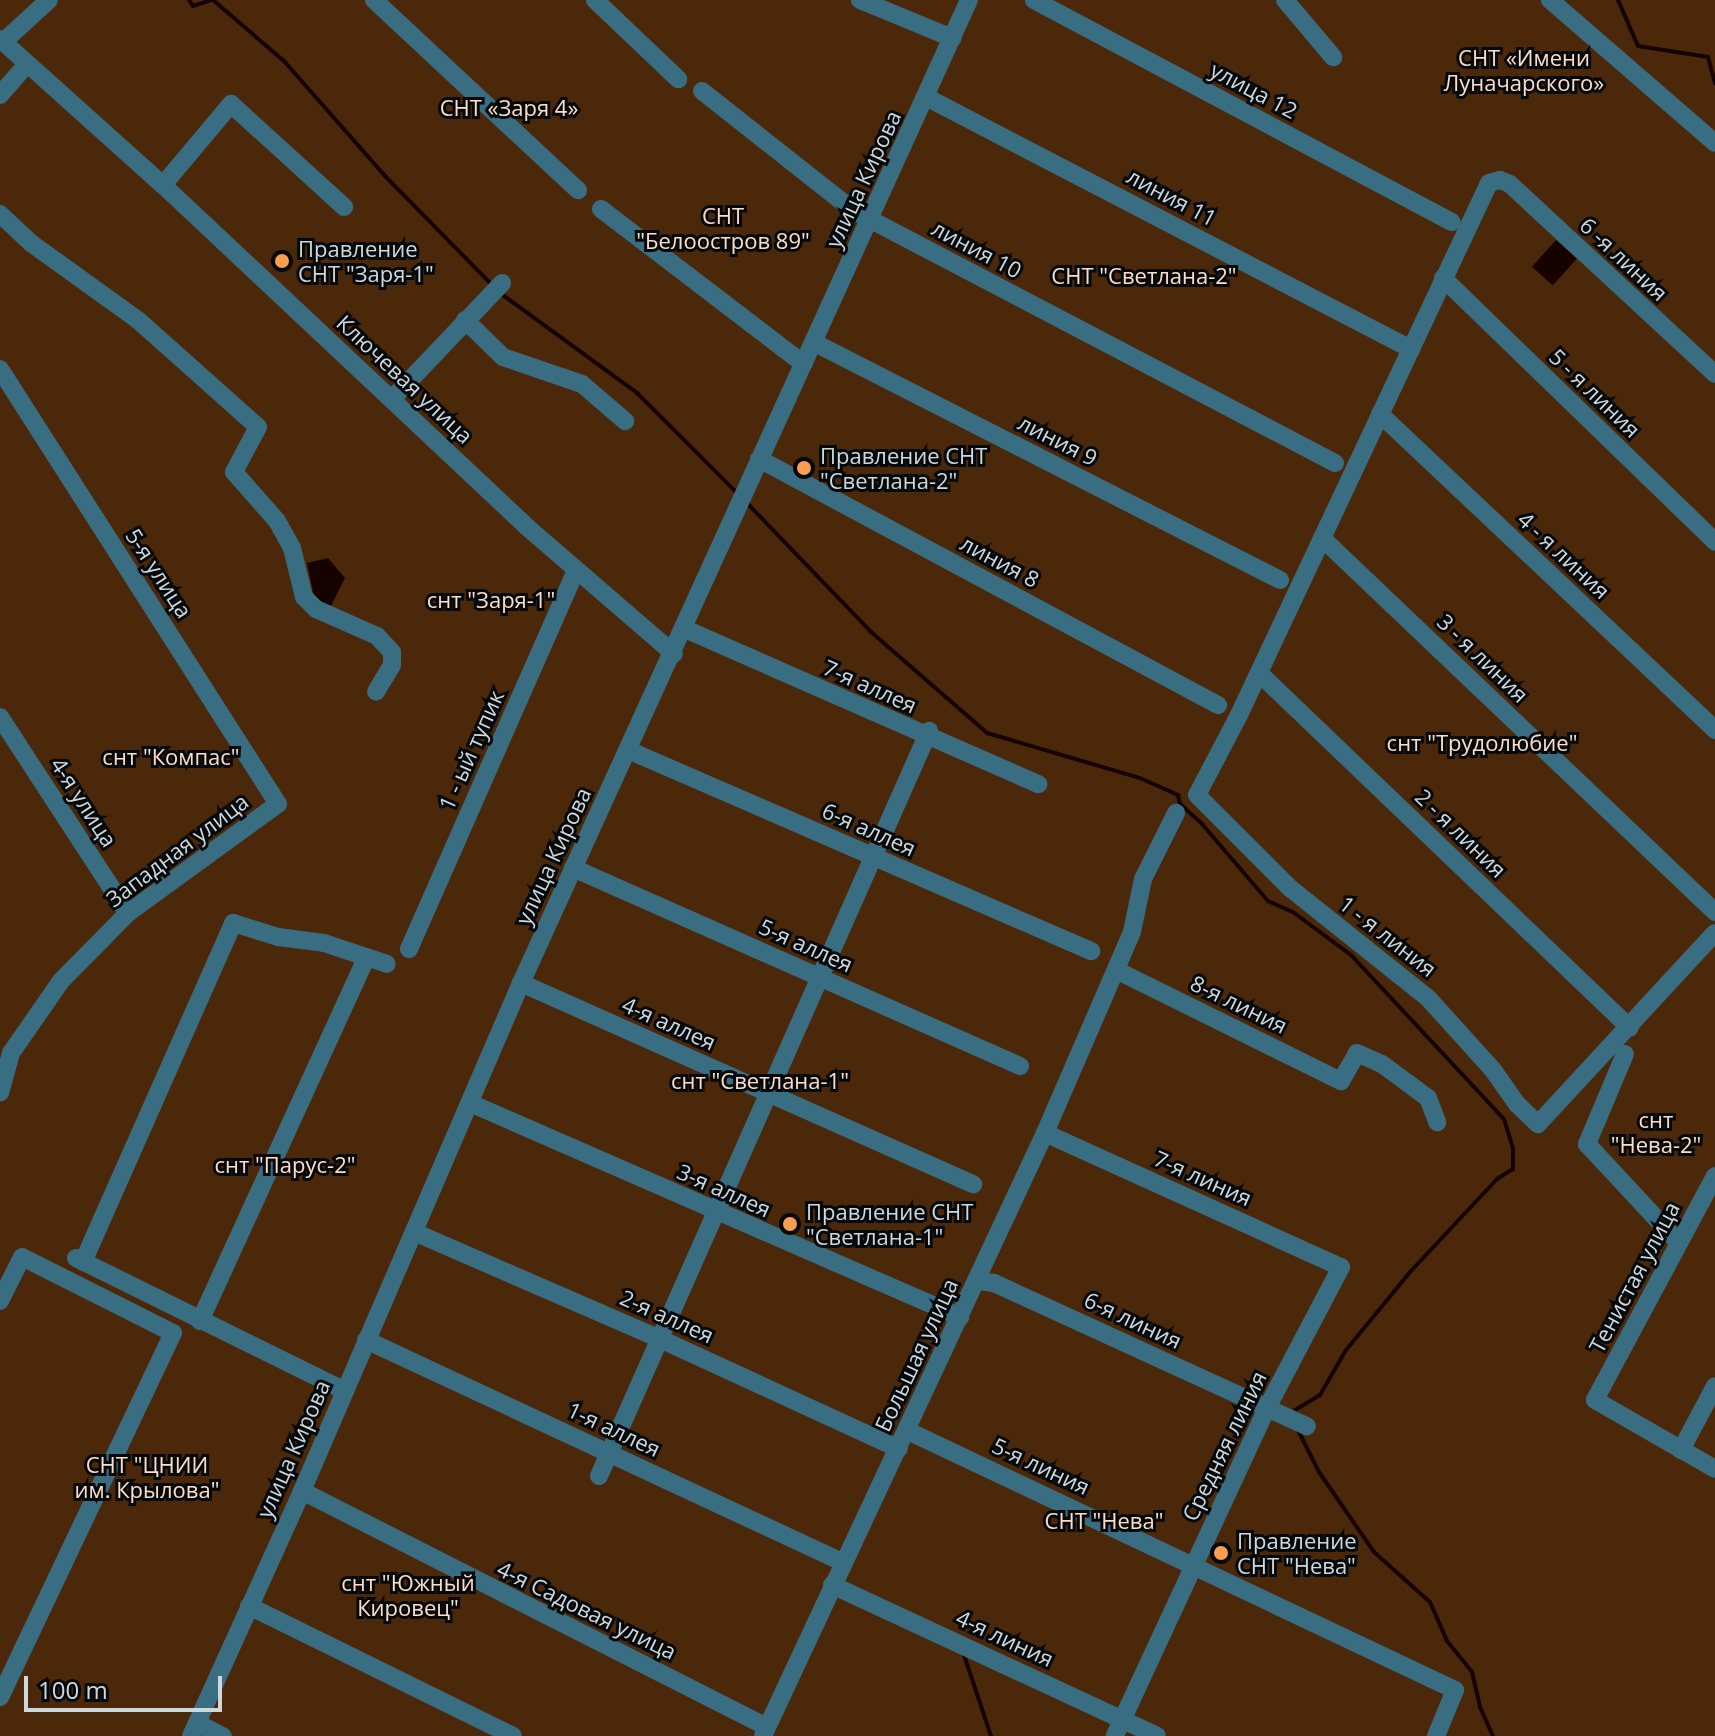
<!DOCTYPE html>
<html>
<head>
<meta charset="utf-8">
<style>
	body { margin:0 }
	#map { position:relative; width:1715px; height:1736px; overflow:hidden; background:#132026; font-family:"Open Sans",sans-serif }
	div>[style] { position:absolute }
	.green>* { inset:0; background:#4c280a; transform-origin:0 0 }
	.water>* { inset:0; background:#160300; transform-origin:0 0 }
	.stream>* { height:4px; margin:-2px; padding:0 2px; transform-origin:2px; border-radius:2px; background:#160300 }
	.minor>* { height:18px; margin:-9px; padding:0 9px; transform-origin:9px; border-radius:9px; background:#396d82 }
	.dots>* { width:22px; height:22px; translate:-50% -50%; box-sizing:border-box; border:4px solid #05090c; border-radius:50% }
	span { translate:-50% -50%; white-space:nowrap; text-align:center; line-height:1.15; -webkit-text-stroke:6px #05090c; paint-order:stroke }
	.park-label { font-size:22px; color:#fcddc7 }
	.street-label { font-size:22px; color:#cfd8db }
	.poi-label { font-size:22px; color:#cfd8db }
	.left { translate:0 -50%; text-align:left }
	.scale { position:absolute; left:24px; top:1676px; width:198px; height:36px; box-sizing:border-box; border:4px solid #cfd8db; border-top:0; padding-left:10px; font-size:24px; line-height:28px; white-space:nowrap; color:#cfd8db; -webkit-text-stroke:6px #05090c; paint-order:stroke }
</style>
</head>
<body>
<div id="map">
	<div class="green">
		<div style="left:0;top:0;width:1715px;height:1736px"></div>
	</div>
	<div class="water">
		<div style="left:1556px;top:240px;width:28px;height:36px;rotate:42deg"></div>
		<div style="clip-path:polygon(328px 558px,345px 578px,330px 608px,314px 597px,307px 563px)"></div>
	</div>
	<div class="stream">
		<div style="left:189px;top:0;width:7px;rotate:56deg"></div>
		<div style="left:193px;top:6px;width:19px;rotate:-18deg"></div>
		<div style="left:213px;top:0;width:94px;rotate:40.7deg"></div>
		<div style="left:284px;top:61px;width:153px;rotate:48.7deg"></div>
		<div style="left:385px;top:176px;width:156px;rotate:45.5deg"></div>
		<div style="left:1618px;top:0;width:50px;rotate:66.5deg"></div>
		<div style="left:1638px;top:46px;width:71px;rotate:8.9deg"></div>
		<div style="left:1708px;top:57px;width:27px;rotate:75deg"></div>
		<div style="left:500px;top:293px;width:170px;rotate:36.1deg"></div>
		<div style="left:637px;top:393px;width:141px;rotate:45deg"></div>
		<div style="left:746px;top:502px;width:180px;rotate:46.1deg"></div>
		<div style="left:871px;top:632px;width:154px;rotate:41deg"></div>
		<div style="left:987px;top:733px;width:159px;rotate:16.4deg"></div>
		<div style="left:1140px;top:778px;width:42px;rotate:24.1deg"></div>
		<div style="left:1178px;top:795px;width:9px;rotate:77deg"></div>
		<div style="left:1180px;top:804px;width:30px;rotate:42deg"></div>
		<div style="left:1202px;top:824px;width:101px;rotate:49.4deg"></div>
		<div style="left:1268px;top:901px;width:27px;rotate:24deg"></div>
		<div style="left:1293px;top:912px;width:72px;rotate:36.6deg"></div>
		<div style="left:1351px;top:955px;width:224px;rotate:47deg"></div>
		<div style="left:1504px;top:1119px;width:31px;rotate:73deg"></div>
		<div style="left:1513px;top:1149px;width:20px;rotate:90deg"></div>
		<div style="left:1513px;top:1169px;width:19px;rotate:148deg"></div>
		<div style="left:1497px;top:1179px;width:126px;rotate:133.1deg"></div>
		<div style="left:1411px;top:1271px;width:102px;rotate:129.4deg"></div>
		<div style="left:1346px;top:1350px;width:52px;rotate:120deg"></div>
		<div style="left:1320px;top:1395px;width:29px;rotate:149deg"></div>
		<div style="left:1295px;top:1410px;width:4px;rotate:90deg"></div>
		<div style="left:1298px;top:1430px;width:47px;rotate:63.4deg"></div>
		<div style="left:1319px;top:1472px;width:97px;rotate:55.5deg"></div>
		<div style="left:1374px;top:1552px;width:75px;rotate:41.8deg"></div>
		<div style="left:1430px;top:1602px;width:43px;rotate:66.4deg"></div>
		<div style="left:1447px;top:1641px;width:40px;rotate:51deg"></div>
		<div style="left:1472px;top:1672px;width:36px;rotate:77deg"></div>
		<div style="left:1480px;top:1707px;width:32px;rotate:66deg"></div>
		<div style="left:963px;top:1652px;width:89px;rotate:71.6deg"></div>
	</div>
	<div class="minor">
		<div style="left:374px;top:0;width:279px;rotate:43deg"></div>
		<div style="left:595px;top:0;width:115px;rotate:43.6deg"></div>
		<div style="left:860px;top:0;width:100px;rotate:22.4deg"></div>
		<div style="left:1034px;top:0;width:473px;rotate:28deg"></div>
		<div style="left:1285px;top:0;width:75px;rotate:49.9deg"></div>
		<div style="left:1550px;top:0;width:218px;rotate:40.9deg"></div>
		<div style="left:0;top:39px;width:219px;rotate:41.9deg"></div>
		<div style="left:163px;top:185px;width:499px;rotate:43.2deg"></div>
		<div style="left:527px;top:527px;width:194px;rotate:40.8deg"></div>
		<div style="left:3px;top:42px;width:62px;rotate:-42.4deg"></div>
		<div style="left:702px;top:91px;width:194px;rotate:38.3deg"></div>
		<div style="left:854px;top:211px;width:543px;rotate:27.65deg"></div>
		<div style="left:0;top:95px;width:41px;rotate:-48.9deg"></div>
		<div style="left:926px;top:97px;width:547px;rotate:27.46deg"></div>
		<div style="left:163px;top:185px;width:106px;rotate:-50deg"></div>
		<div style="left:231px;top:104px;width:153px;rotate:42.3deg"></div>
		<div style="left:601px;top:209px;width:255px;rotate:37.4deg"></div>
		<div style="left:0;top:214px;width:42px;rotate:43.1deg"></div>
		<div style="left:31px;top:243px;width:133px;rotate:35.8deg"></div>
		<div style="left:139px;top:321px;width:159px;rotate:41.7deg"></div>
		<div style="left:258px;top:427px;width:51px;rotate:118.1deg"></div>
		<div style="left:234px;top:472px;width:65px;rotate:48.7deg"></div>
		<div style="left:277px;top:521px;width:31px;rotate:61deg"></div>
		<div style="left:292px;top:548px;width:50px;rotate:76.2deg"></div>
		<div style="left:304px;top:597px;width:17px;rotate:45deg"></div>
		<div style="left:316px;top:609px;width:67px;rotate:23.9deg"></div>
		<div style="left:377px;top:636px;width:22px;rotate:47deg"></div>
		<div style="left:392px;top:652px;width:13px;rotate:90deg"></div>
		<div style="left:392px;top:665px;width:31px;rotate:121deg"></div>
		<div style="left:1443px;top:278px;width:379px;rotate:44.1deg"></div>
		<div style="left:465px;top:320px;width:53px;rotate:44.2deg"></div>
		<div style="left:503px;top:357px;width:83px;rotate:18.9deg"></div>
		<div style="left:582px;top:384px;width:57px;rotate:40.7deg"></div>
		<div style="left:815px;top:343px;width:522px;rotate:27.01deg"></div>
		<div style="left:0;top:369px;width:516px;rotate:57.42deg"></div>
		<div style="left:278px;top:804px;width:185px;rotate:144deg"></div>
		<div style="left:128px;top:913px;width:95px;rotate:134.6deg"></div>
		<div style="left:61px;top:981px;width:88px;rotate:124.8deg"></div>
		<div style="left:11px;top:1053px;width:41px;rotate:105.4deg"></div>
		<div style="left:1715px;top:374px;width:280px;rotate:-137.2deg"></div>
		<div style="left:1510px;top:184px;width:11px;rotate:-158deg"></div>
		<div style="left:1500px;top:180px;width:11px;rotate:165deg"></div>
		<div style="left:1489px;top:183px;width:588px;rotate:115.17deg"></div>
		<div style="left:1239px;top:715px;width:90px;rotate:117.7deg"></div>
		<div style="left:1197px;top:795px;width:132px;rotate:45deg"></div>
		<div style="left:1290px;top:888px;width:176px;rotate:38.6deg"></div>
		<div style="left:1428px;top:998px;width:97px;rotate:47.9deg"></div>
		<div style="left:1493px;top:1070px;width:42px;rotate:54.8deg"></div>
		<div style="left:1517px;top:1104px;width:29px;rotate:44deg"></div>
		<div style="left:1538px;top:1124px;width:260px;rotate:-47.2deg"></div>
		<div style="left:392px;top:399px;width:160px;rotate:-46.5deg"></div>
		<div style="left:1380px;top:414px;width:461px;rotate:43.3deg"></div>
		<div style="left:759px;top:459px;width:521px;rotate:28.19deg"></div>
		<div style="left:1322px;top:538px;width:543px;rotate:43.58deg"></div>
		<div style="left:685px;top:629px;width:386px;rotate:23.7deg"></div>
		<div style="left:1259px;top:673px;width:513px;rotate:43.74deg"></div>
		<div style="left:0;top:717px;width:234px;rotate:56.9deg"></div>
		<div style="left:628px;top:750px;width:505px;rotate:23.47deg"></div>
		<div style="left:573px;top:868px;width:489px;rotate:23.9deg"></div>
		<div style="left:409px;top:949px;width:414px;rotate:-66.2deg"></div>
		<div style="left:1116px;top:970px;width:251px;rotate:26.3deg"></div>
		<div style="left:1341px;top:1081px;width:32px;rotate:-60deg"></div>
		<div style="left:1357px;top:1053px;width:27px;rotate:24deg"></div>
		<div style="left:1382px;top:1064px;width:57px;rotate:36.5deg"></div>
		<div style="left:1428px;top:1098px;width:26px;rotate:69deg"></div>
		<div style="left:521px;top:983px;width:495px;rotate:24deg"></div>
		<div style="left:1625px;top:1054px;width:98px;rotate:112.9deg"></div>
		<div style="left:1587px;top:1144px;width:135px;rotate:47.1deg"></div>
		<div style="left:470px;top:1103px;width:535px;rotate:23.59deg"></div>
		<div style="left:1045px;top:1133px;width:325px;rotate:24.4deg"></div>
		<div style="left:1341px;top:1267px;width:159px;rotate:117.7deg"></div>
		<div style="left:1267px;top:1408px;width:362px;rotate:114.9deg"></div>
		<div style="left:1715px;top:1176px;width:254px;rotate:118.2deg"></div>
		<div style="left:1595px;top:1400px;width:138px;rotate:29.9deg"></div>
		<div style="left:414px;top:1232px;width:266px;rotate:23.5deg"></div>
		<div style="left:658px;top:1338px;width:265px;rotate:24.7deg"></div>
		<div style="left:76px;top:1258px;width:300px;rotate:26.3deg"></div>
		<div style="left:83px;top:1262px;width:371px;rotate:-66.1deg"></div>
		<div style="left:233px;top:923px;width:47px;rotate:17.3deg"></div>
		<div style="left:278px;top:937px;width:46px;rotate:7.4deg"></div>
		<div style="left:324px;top:943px;width:66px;rotate:18.4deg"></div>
		<div style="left:978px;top:1281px;width:16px;rotate:7deg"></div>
		<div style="left:994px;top:1283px;width:344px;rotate:24.6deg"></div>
		<div style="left:0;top:1301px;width:49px;rotate:-63.4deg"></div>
		<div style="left:22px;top:1257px;width:169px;rotate:26.7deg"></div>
		<div style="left:173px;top:1333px;width:403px;rotate:115.4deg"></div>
		<div style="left:200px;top:1321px;width:400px;rotate:-65.4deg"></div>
		<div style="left:366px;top:1340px;width:525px;rotate:25deg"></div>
		<div style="left:908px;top:1431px;width:605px;rotate:25.34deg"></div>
		<div style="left:1455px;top:1690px;width:50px;rotate:112.4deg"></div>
		<div style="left:1681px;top:1450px;width:72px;rotate:-62deg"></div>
		<div style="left:599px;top:1476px;width:815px;rotate:-66.11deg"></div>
		<div style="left:302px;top:1491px;width:521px;rotate:26.91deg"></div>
		<div style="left:832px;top:1585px;width:358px;rotate:24.9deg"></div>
		<div style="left:249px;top:1606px;width:294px;rotate:26.2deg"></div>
		<div style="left:197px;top:1723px;width:29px;rotate:27deg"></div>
		<div style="left:191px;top:1736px;width:269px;rotate:-65.6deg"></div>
		<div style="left:302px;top:1491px;width:553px;rotate:-66.68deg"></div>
		<div style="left:521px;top:983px;width:1080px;rotate:-65.5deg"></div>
		<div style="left:763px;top:1736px;width:666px;rotate:-64.94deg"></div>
		<div style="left:1045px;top:1133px;width:219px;rotate:-66.6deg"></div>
		<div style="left:1132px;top:932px;width:54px;rotate:-78.3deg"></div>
		<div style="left:1143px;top:879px;width:74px;rotate:-63.4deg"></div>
	</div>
	<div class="dots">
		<div style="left:282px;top:261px;background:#fc9d52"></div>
		<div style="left:804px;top:468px;background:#fc9d52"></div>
		<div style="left:790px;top:1224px;background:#fc9d52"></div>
		<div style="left:1221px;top:1553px;background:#fc9d52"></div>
	</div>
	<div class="park-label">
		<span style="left:1524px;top:70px">СНТ «Имени<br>Луначарского»</span>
		<span style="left:509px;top:108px">СНТ «Заря 4»</span>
		<span style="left:723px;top:228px">СНТ<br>"Белоостров 89"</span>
		<span style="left:1144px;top:276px">СНТ "Светлана-2"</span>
		<span style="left:491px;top:600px">снт "Заря-1"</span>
		<span style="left:1482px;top:743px">снт "Трудолюбие"</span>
		<span style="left:171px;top:757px">снт "Компас"</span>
		<span style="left:760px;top:1081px">снт "Светлана-1"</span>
		<span style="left:1656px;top:1132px">снт<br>"Нева-2"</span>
		<span style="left:285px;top:1165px">снт "Парус-2"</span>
		<span style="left:147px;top:1477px">СНТ "ЦНИИ<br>им. Крылова"</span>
		<span style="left:1104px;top:1521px">СНТ "Нева"</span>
		<span style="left:408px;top:1595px">снт "Южный<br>Кировец"</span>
	</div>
	<div class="street-label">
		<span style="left:1254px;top:90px;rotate:28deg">улица 12</span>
		<span style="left:863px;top:179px;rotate:-65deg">улица Кирова</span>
		<span style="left:1172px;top:197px;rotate:28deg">линия 11</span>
		<span style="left:977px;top:249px;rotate:28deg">линия 10</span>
		<span style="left:1624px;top:259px;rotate:43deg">6 -я линия</span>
		<span style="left:405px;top:379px;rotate:43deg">Ключевая улица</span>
		<span style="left:1595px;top:393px;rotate:44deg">5 - я линия</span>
		<span style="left:1058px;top:440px;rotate:27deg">линия 9</span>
		<span style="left:1564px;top:555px;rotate:43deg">4 - я линия</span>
		<span style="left:1000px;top:561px;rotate:28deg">линия 8</span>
		<span style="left:159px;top:573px;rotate:57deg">5-я улица</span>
		<span style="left:1483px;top:658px;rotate:44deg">3 - я линия</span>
		<span style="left:870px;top:686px;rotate:24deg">7-я аллея</span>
		<span style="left:471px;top:750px;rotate:-66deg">1 - ый тупик</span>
		<span style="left:84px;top:802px;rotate:57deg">4-я улица</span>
		<span style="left:869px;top:829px;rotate:24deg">6-я аллея</span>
		<span style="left:1461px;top:833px;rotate:44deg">2 - я линия</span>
		<span style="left:177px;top:850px;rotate:-37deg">Западная улица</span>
		<span style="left:553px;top:856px;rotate:-65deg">улица Кирова</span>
		<span style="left:1388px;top:936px;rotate:38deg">1 - я линия</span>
		<span style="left:806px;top:945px;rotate:24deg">5-я аллея</span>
		<span style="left:1239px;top:1004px;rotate:26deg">8-я линия</span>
		<span style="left:669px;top:1023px;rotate:24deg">4-я аллея</span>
		<span style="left:1203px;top:1178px;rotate:24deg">7-я линия</span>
		<span style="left:724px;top:1190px;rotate:24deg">3-я аллея</span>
		<span style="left:1634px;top:1277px;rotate:-62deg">Тенистая улица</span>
		<span style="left:667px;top:1316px;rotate:24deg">2-я аллея</span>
		<span style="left:1133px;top:1320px;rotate:25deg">6-я линия</span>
		<span style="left:916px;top:1355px;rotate:-65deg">Большая улица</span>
		<span style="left:614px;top:1429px;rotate:25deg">1-я аллея</span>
		<span style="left:1224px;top:1446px;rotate:-64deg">Средняя линия</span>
		<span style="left:293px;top:1449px;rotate:-66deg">улица Кирова</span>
		<span style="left:1041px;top:1466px;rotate:25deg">5-я линия</span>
		<span style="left:587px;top:1610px;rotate:26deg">4-я Садовая улица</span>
		<span style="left:1005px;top:1638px;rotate:25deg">4-я линия</span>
	</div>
	<div class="poi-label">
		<span class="left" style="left:298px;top:261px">Правление<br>СНТ "Заря-1"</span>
		<span class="left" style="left:820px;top:468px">Правление СНТ<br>"Светлана-2"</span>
		<span class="left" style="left:806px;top:1224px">Правление СНТ<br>"Светлана-1"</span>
		<span class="left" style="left:1237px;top:1553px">Правление<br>СНТ "Нева"</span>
	</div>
	<div class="scale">100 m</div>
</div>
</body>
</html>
